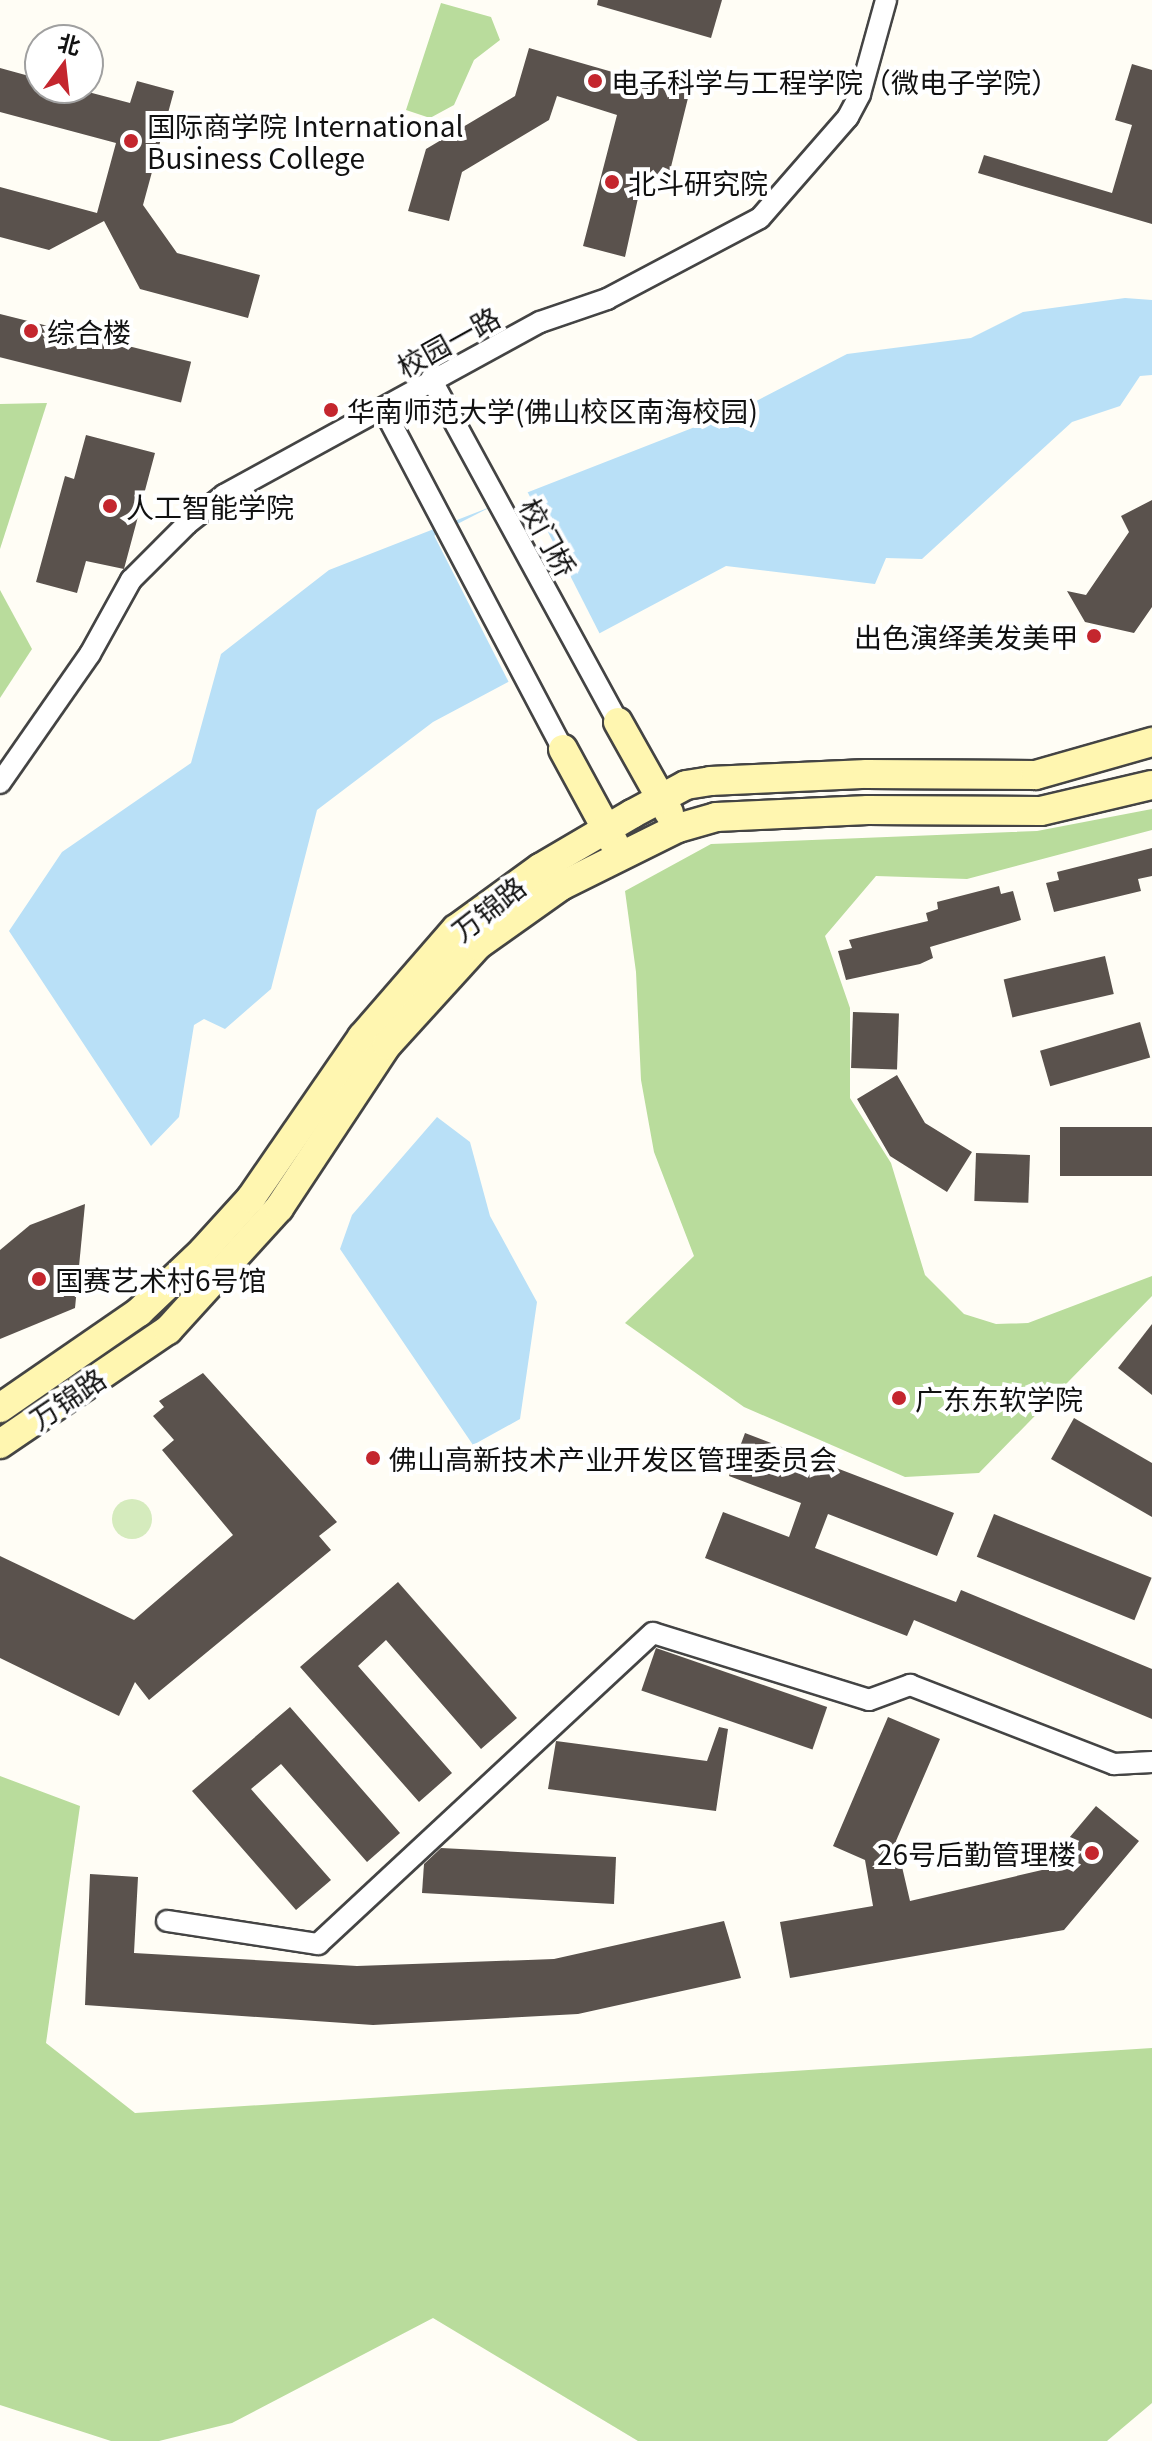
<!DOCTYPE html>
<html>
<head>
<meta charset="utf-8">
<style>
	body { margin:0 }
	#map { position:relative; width:1152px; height:2441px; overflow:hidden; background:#fffdf5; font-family:Georgia,"Noto Sans SC",serif }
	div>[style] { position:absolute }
	.green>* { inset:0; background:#d5ebbd }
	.round { border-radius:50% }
	.forest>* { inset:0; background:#b9dc9c }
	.water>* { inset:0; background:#b9e0f7 }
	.pier>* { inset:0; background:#fffdf5; transform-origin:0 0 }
	.building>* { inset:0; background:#5a524d; transform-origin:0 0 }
	.roads { filter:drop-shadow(2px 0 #444) drop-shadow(-2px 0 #444) drop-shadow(0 2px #444) drop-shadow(0 -2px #444) }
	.street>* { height:20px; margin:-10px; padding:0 10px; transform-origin:10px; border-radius:10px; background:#fff }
	.secondary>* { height:28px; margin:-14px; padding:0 14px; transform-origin:14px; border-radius:14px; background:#fff6b0 }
	.dots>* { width:22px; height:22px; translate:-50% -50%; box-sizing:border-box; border:4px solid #fff; border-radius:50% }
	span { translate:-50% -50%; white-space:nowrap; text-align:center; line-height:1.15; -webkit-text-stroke:8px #fff; paint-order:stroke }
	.poi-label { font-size:28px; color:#111 }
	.left { translate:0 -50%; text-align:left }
	.right { translate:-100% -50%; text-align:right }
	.street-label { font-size:28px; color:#111 }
	.north { position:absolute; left:24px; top:24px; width:80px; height:80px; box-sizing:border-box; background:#fff; border:2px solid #a0a0a0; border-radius:50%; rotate:15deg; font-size:22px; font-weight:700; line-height:32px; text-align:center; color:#111 }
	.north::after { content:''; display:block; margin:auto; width:28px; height:36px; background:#c4262e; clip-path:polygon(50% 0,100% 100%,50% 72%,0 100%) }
</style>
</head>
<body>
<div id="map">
	<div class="green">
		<div class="round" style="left:112px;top:1499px;width:40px;height:40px"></div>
	</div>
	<div class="forest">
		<div style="clip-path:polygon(441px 3px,491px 17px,500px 40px,474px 60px,454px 105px,430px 118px,406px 110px)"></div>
		<div style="clip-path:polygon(47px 403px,0 549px,0 404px)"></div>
		<div style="clip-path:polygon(0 590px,32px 649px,0 698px)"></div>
		<div style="clip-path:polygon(1152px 809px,1152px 830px,967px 879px,876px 876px,825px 936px,850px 1008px,850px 1098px,891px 1163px,925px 1275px,964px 1314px,996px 1324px,1028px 1323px,1152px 1276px,1152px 1296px,979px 1473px,905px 1477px,744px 1407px,625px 1323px,694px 1256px,654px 1152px,641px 1080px,636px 972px,625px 891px,711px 844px,1037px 831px)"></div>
		<div style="clip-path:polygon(0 1776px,80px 1806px,46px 2043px,135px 2113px,1152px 2048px,1152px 2403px,1107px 2441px,638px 2441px,433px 2318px,232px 2423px,159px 2441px,111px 2441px,0 2405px)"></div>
	</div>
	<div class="water">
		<div style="clip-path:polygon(1125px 298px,1152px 300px,1152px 375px,1140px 376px,1120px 406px,1072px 422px,922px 559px,886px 558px,875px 584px,726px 566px,433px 722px,317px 810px,271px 989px,225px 1029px,204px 1019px,194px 1025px,179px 1117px,151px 1146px,9px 931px,62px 852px,191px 763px,221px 654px,329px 570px,741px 409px,847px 354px,971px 338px,1023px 312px)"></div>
		<div style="clip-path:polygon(437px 1117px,470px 1142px,490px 1216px,537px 1302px,520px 1419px,473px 1445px,340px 1249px,352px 1215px)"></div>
	</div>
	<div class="pier">
		<div style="left:526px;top:489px;width:166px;height:103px;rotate:63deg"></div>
	</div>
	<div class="building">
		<div style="clip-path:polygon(598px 0,722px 0,711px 38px,597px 5px)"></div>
		<div style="clip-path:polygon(529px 48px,689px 94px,668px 179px,644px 171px,625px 257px,583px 246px,617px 115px,557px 96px,549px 120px,462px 172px,449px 221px,408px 211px,426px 149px,515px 96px)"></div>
		<div style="clip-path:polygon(1132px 64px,1152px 70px,1152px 224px,978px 173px,984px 155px,1112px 193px,1132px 125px,1115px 120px)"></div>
		<div style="clip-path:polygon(0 68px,40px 79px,40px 88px,73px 88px,130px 103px,137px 81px,174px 91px,143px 205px,177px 253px,260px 275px,248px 318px,140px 289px,104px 221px,49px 250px,0 237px,0 187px,97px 213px,116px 143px,0 112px)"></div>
		<div style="left:0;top:314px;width:197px;height:42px;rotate:14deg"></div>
		<div style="clip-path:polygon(86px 435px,155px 453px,124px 569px,86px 561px,77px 593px,36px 582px,65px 476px,74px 479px)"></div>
		<div style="clip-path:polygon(1152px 500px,1152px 607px,1134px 633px,1085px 622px,1067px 591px,1086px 595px,1129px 532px,1121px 516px)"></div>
		<div style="clip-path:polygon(1152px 848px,1152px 876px,1138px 879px,1141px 891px,1054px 912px,1046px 883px,1059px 880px,1057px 872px)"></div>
		<div style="clip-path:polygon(999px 886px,1001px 894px,1013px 891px,1021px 920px,930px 947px,933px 958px,920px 964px,846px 980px,838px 951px,852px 948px,849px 940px,928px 921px,926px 913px,938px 909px,937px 902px)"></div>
		<div style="left:1105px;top:956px;width:39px;height:104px;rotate:77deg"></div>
		<div style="left:853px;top:1012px;width:46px;height:56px;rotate:2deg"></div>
		<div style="left:1140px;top:1022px;width:37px;height:104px;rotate:74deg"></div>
		<div style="clip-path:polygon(897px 1075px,925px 1123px,972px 1152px,947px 1192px,890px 1156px,857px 1099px)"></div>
		<div style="left:1152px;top:1127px;width:49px;height:92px;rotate:90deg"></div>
		<div style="left:976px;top:1153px;width:54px;height:48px;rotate:2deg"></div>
		<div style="clip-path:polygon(85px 1204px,75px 1308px,0 1339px,0 1250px,30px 1225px)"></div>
		<div style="clip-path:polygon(1152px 1324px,1152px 1395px,1118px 1368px)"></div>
		<div style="clip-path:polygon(203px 1373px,337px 1522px,319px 1536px,331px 1550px,149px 1700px,135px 1682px,119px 1716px,0 1658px,0 1556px,134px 1620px,233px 1535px,162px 1450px,174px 1440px,153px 1416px,164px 1407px,159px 1401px)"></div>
		<div style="clip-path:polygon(1074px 1418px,1152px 1463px,1152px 1517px,1051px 1459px)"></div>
		<div style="clip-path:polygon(745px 1433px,954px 1513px,937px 1556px,828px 1514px,815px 1548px,956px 1602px,961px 1590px,1152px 1669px,1152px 1719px,914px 1620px,907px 1636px,705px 1558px,723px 1512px,789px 1537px,801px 1503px,729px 1476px)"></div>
		<div style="left:994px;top:1514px;width:170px;height:46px;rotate:22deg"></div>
		<div style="clip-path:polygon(398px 1582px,517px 1718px,481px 1749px,386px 1640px,358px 1666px,452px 1773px,419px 1802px,300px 1667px)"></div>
		<div style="left:656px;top:1648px;width:181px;height:45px;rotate:19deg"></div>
		<div style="clip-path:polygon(290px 1707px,400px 1833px,367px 1862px,281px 1764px,251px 1789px,331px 1880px,296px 1910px,192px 1791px)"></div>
		<div style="clip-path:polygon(888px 1717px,940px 1739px,896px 1841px,910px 1901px,1042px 1870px,1096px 1806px,1139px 1841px,1064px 1930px,790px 1978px,780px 1922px,873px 1906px,865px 1860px,833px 1846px)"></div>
		<div style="clip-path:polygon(719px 1727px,728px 1729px,716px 1811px,548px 1789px,556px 1741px,707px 1761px)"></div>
		<div style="clip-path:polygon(441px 1848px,616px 1857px,614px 1904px,422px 1893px,424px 1864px)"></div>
		<div style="clip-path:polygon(90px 1874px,138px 1877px,134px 1953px,357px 1966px,554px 1959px,724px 1921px,741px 1978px,578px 2014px,373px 2025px,85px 2005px)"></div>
	</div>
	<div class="roads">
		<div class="street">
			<div style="left:431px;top:379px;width:391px;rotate:61.4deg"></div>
			<div style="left:384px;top:410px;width:383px;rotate:62.2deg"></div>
			<div style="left:0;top:783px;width:157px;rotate:-55.1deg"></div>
			<div style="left:90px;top:654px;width:85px;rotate:-61deg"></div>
			<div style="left:131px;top:580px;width:79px;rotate:-45deg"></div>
			<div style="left:187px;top:524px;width:47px;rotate:-38.1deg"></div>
			<div style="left:224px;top:495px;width:360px;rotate:-28.7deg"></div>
			<div style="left:540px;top:322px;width:71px;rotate:-18.9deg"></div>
			<div style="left:607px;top:299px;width:173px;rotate:-27.9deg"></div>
			<div style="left:760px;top:218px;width:134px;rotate:-48.9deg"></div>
			<div style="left:848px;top:117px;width:26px;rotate:-62deg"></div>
			<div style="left:860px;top:94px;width:98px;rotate:-74.5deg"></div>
			<div style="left:167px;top:1921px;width:153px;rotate:8.7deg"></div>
			<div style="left:318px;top:1944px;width:457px;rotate:-42.9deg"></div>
			<div style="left:653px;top:1633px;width:226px;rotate:17.2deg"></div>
			<div style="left:869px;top:1700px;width:44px;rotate:-20.1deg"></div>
			<div style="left:910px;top:1685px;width:219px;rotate:21.2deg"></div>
			<div style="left:1114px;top:1764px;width:38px;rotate:-3deg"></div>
		</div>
		<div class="secondary">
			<div style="left:618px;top:722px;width:104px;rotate:60.7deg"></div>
			<div style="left:563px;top:749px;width:107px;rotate:61.5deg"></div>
			<div style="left:0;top:1408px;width:169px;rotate:-34.6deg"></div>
			<div style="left:139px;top:1312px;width:88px;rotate:-43.6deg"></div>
			<div style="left:203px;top:1251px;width:72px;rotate:-47.8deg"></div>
			<div style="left:251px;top:1198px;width:196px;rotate:-55.4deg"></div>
			<div style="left:362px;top:1037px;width:143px;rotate:-49deg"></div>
			<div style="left:456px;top:929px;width:104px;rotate:-36deg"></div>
			<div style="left:540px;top:868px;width:107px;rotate:-30.4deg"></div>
			<div style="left:632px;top:814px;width:61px;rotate:-28.2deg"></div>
			<div style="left:686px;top:785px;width:24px;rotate:-9deg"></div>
			<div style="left:710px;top:781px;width:157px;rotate:-2.6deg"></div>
			<div style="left:867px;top:774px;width:169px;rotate:0.3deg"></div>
			<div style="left:1036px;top:775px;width:121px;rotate:-15.9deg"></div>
			<div style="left:0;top:1444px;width:203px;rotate:-34.2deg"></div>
			<div style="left:168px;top:1330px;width:165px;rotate:-47.7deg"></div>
			<div style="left:279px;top:1208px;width:196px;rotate:-56.5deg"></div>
			<div style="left:387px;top:1045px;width:135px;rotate:-47.7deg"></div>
			<div style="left:478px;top:945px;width:102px;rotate:-35.4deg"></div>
			<div style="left:561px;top:886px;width:131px;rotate:-26.4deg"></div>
			<div style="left:678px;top:828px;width:40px;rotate:-16deg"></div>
			<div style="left:716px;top:817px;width:152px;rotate:-2.6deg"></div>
			<div style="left:868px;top:810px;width:173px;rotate:0.3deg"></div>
			<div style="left:1041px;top:811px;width:114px;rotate:-13.2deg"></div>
		</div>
	</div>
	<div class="dots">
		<div style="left:595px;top:81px;background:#c4262e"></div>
		<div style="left:131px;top:141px;background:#c4262e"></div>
		<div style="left:612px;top:182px;background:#c4262e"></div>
		<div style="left:31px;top:331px;background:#c4262e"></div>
		<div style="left:331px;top:410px;background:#c4262e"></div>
		<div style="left:110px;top:506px;background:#c4262e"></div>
		<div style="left:1094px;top:636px;background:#c4262e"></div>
		<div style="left:39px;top:1279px;background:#c4262e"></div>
		<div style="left:899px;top:1398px;background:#c4262e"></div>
		<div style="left:373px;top:1458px;background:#c4262e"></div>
		<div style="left:1092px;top:1853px;background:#c4262e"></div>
	</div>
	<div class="poi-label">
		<span class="left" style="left:611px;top:81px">电子科学与工程学院（微电子学院）</span>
		<span class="left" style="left:147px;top:141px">国际商学院 International<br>Business College</span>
		<span class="left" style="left:628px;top:182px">北斗研究院</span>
		<span class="left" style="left:47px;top:331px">综合楼</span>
		<span class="left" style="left:347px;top:410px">华南师范大学(佛山校区南海校园)</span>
		<span class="left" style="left:126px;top:506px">人工智能学院</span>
		<span class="right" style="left:1078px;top:636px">出色演绎美发美甲</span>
		<span class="left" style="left:55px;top:1279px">国赛艺术村6号馆</span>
		<span class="left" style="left:915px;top:1398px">广东东软学院</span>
		<span class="left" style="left:389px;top:1458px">佛山高新技术产业开发区管理委员会</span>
		<span class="right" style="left:1076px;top:1853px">26号后勤管理楼</span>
	</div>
	<div class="street-label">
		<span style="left:448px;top:341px;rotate:-29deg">校园一路</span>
		<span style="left:549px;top:537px;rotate:61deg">校门桥</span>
		<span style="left:488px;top:908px;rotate:-38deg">万锦路</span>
		<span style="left:67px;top:1398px;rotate:-34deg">万锦路</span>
	</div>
	<div class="north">北</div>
</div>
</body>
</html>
